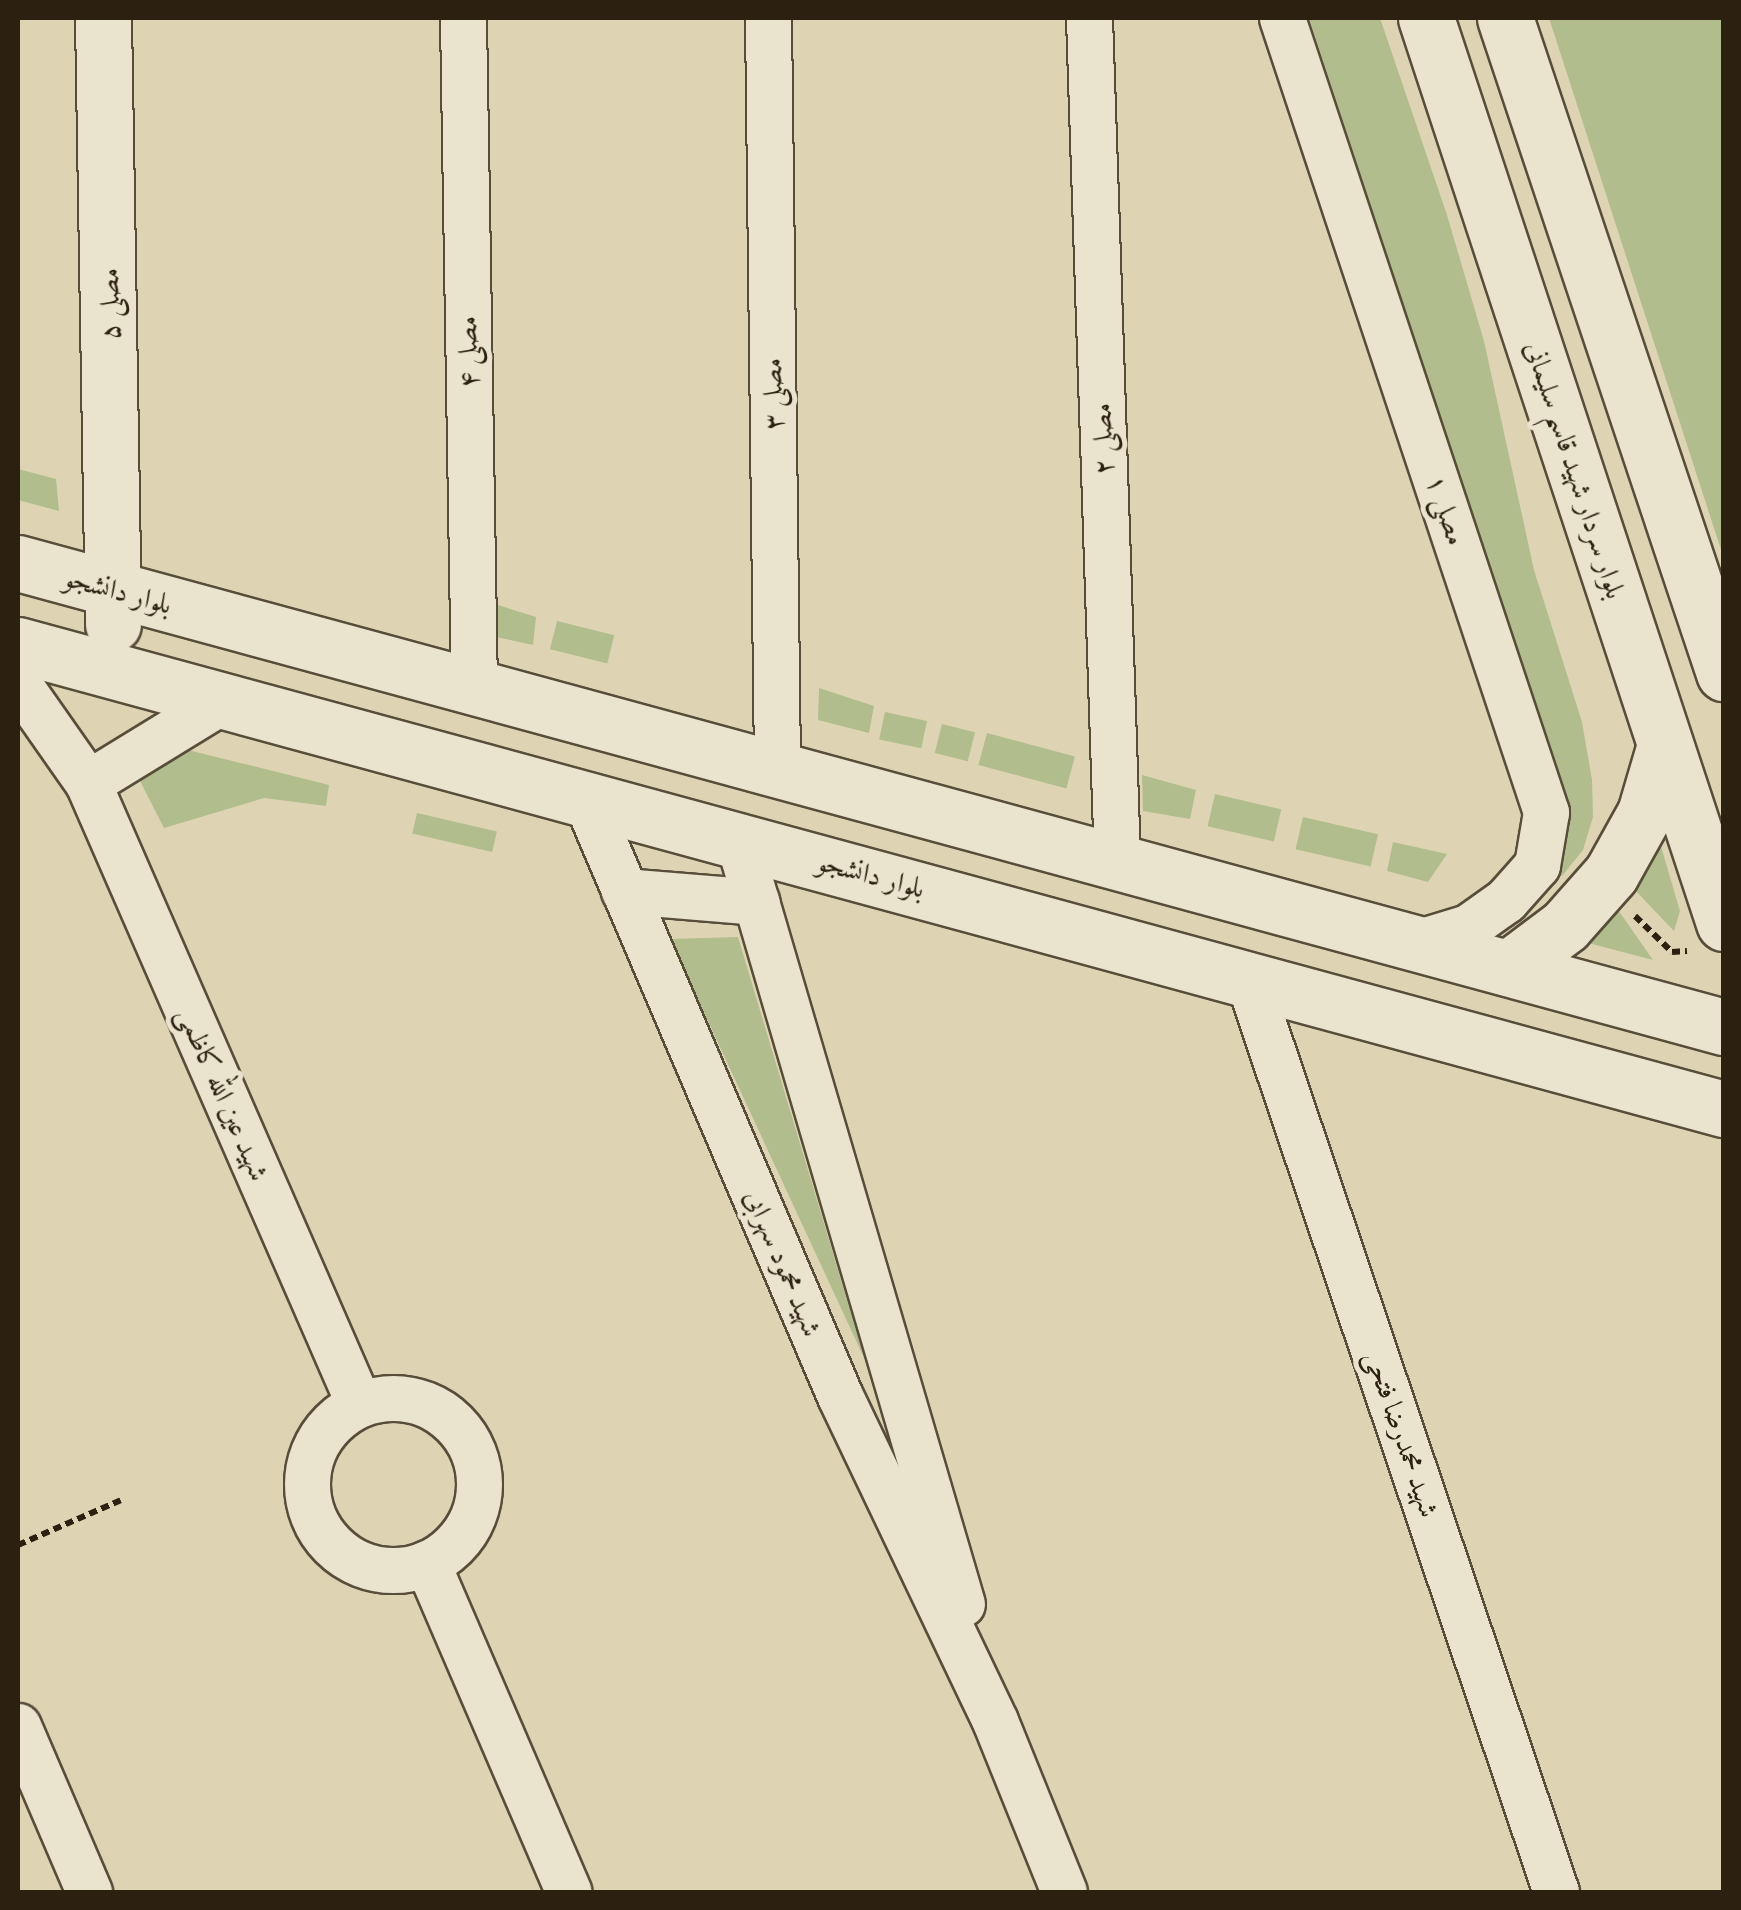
<!DOCTYPE html>
<html>
<head>
<meta charset="utf-8">
<style>
	body { margin:0 }
	#map { position:relative; width:1741px; height:1910px; overflow:hidden; background:#ded4b4; font-family:"IM FELL Great Primer",Amiri,serif }
	div>[style] { position:absolute }
	.green>* { inset:0; background:#b1bd8d; transform-origin:0 0 }
	.path>* { height:6px; margin-top:-3px; transform-origin:0; background:repeating-linear-gradient(90deg,#2c2010 0 8px,transparent 0 13px) }
	.roads { filter:drop-shadow(2px 0 #584d39) drop-shadow(-2px 0 #584d39) drop-shadow(0 2px #584d39) drop-shadow(0 -2px #584d39) }
	.street>* { height:45px; margin:-22.5px; padding:0 22.5px; transform-origin:22.5px; border-radius:22.5px; background:#eae3ce }
	.street>.ring { margin:-22.5px; padding:0; box-sizing:content-box; background:none; border:45px solid #eae3ce; border-radius:50% }
	.secondary>* { height:55px; margin:-27.5px; padding:0 27.5px; transform-origin:27.5px; border-radius:27.5px; background:#eae3ce }
	span { translate:-50% -50%; white-space:nowrap; text-align:center; line-height:1.15; -webkit-text-stroke:10px #eae3ce; paint-order:stroke }
	.street-label { font-size:28px; color:#2c2010 }
	.frame { position:absolute; inset:0; border:20px solid #2c2010; pointer-events:none }
</style>
</head>
<body>
<div id="map">
	<div class="green">
		<div style="clip-path:polygon(1309px 18px,1380px 18px,1447px 215px,1484px 341px,1534px 570px,1582px 722px,1592px 780px,1593px 817px,1583px 850px,1562px 876px,1553px 872px,1566px 818px,1562px 785px)"></div>
		<div style="clip-path:polygon(1549px 18px,1723px 18px,1723px 556px)"></div>
		<div style="clip-path:polygon(18px 469px,56px 479px,59px 511px,18px 500px)"></div>
		<div style="clip-path:polygon(498px 605px,536px 617px,533px 645px,496px 637px)"></div>
		<div style="left:557px;top:621px;width:59px;height:29px;rotate:14deg"></div>
		<div style="clip-path:polygon(819px 688px,874px 706px,869px 733px,818px 720px)"></div>
		<div style="left:885px;top:712px;width:43px;height:28px;rotate:12deg"></div>
		<div style="left:942px;top:724px;width:34px;height:30px;rotate:14deg"></div>
		<div style="left:987px;top:733px;width:91px;height:33px;rotate:15deg"></div>
		<div style="clip-path:polygon(168px 745px,329px 785px,326px 806px,264px 798px,164px 828px,141px 783px,141px 761px)"></div>
		<div style="clip-path:polygon(1142px 775px,1196px 790px,1190px 819px,1143px 811px)"></div>
		<div style="left:1215px;top:794px;width:68px;height:33px;rotate:13deg"></div>
		<div style="left:417px;top:813px;width:82px;height:21px;rotate:13deg"></div>
		<div style="left:1303px;top:817px;width:77px;height:33px;rotate:13deg"></div>
		<div style="clip-path:polygon(1655px 826px,1680px 911px,1674px 931px,1633px 888px)"></div>
		<div style="clip-path:polygon(1393px 842px,1447px 854px,1428px 882px,1387px 871px)"></div>
		<div style="clip-path:polygon(1616px 907px,1653px 960px,1577px 940px)"></div>
		<div style="clip-path:polygon(738px 937px,865px 1360px,670px 939px)"></div>
	</div>
	<div class="path">
		<div style="left:1635px;top:916px;width:52px;rotate:44.2deg"></div>
		<div style="left:1672px;top:952px;width:15px;rotate:-4deg"></div>
		<div style="left:18px;top:1545px;width:112px;rotate:-23.6deg"></div>
	</div>
	<div class="roads">
		<div class="street">
			<div style="left:463px;top:18px;width:669px;rotate:89.06deg"></div>
			<div style="left:768px;top:18px;width:752px;rotate:89.31deg"></div>
			<div style="left:1089px;top:18px;width:843px;rotate:88.1deg"></div>
			<div style="left:1282px;top:18px;width:837px;rotate:71.61deg"></div>
			<div style="left:1546px;top:812px;width:54px;rotate:99.6deg"></div>
			<div style="left:1537px;top:865px;width:47px;rotate:131.5deg"></div>
			<div style="left:1506px;top:900px;width:47px;rotate:144.6deg"></div>
			<div style="left:1468px;top:927px;width:54px;rotate:162.9deg"></div>
			<div style="left:18px;top:683px;width:122px;rotate:55deg"></div>
			<div style="left:88px;top:783px;width:678px;rotate:66.42deg"></div>
			<div style="left:88px;top:783px;width:157px;rotate:-31.5deg"></div>
			<div style="left:585px;top:798px;width:650px;rotate:66.91deg"></div>
			<div style="left:840px;top:1396px;width:360px;rotate:64.5deg"></div>
			<div style="left:995px;top:1721px;width:184px;rotate:68deg"></div>
			<div style="left:738px;top:840px;width:796px;rotate:73.66deg"></div>
			<div style="left:624px;top:891px;width:133px;rotate:4.7deg"></div>
			<div style="left:1247px;top:976px;width:967px;rotate:71.36deg"></div>
			<div class="ring" style="left:307px;top:1398px;width:127px;height:127px"></div>
			<div style="left:427px;top:1563px;width:358px;rotate:66.7deg"></div>
			<div style="left:18px;top:1726px;width:181px;rotate:66.8deg"></div>
		</div>
		<div class="secondary">
			<div style="left:103px;top:18px;width:606px;rotate:89.05deg"></div>
			<div style="left:1426px;top:18px;width:953px;rotate:71.77deg"></div>
			<div style="left:1505px;top:18px;width:691px;rotate:71.51deg"></div>
			<div style="left:18px;top:563px;width:1768px;rotate:15.22deg"></div>
			<div style="left:18px;top:645px;width:1768px;rotate:15.22deg"></div>
			<div style="left:1509px;top:968px;width:70px;rotate:-36.9deg"></div>
			<div style="left:1565px;top:926px;width:69px;rotate:-48.5deg"></div>
			<div style="left:1611px;top:874px;width:70px;rotate:-60.9deg"></div>
			<div style="left:1645px;top:813px;width:71px;rotate:-73.6deg"></div>
		</div>
	</div>
	<div class="street-label">
		<span style="left:110px;top:304px;rotate:-91deg">مصلی ۵</span>
		<span style="left:468px;top:352px;rotate:-91deg">مصلی ۴</span>
		<span style="left:773px;top:394px;rotate:-91deg">مصلی ۳</span>
		<span style="left:1103px;top:439px;rotate:-92deg">مصلی ۲</span>
		<span style="left:1575px;top:470px;rotate:72deg">بلوار سردار شهید قاسم سلیمانی</span>
		<span style="left:1446px;top:510px;rotate:72deg">مصلی ۱</span>
		<span style="left:118px;top:591px;rotate:15deg">بلوار دانشجو</span>
		<span style="left:871px;top:875px;rotate:15deg">بلوار دانشجو</span>
		<span style="left:223px;top:1094px;rotate:66deg">شهید عین الله کاظمی</span>
		<span style="left:783px;top:1263px;rotate:67deg">شهید محمود سهرابی</span>
		<span style="left:1402px;top:1434px;rotate:71deg">شهید محمدرضا فتحی</span>
	</div>
	<div class="frame"></div>
</div>
</body>
</html>
